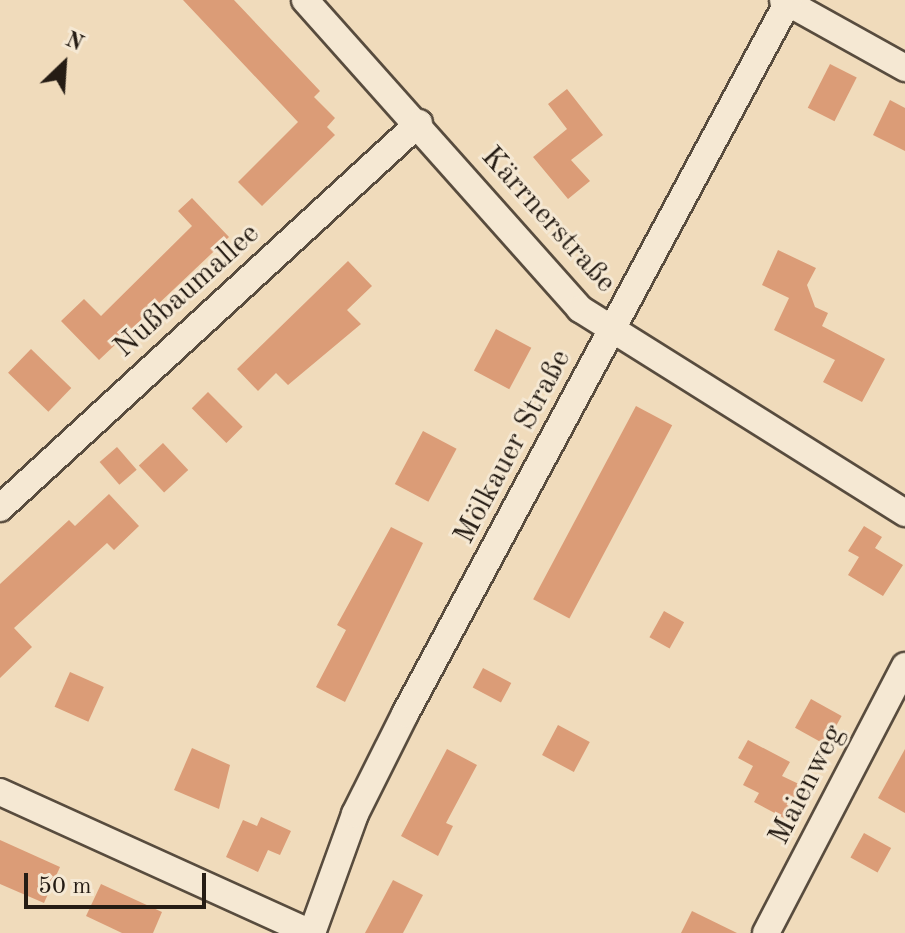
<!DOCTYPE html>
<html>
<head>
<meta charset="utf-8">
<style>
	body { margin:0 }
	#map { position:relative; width:905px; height:933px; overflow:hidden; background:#f0dbbb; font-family:"Old Standard TT",serif }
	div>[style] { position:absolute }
	.building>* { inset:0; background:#db9c77; transform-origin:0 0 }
	.roads { filter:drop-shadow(2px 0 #584c3e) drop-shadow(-2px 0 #584c3e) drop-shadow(0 2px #584c3e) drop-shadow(0 -2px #584c3e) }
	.minor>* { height:26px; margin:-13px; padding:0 13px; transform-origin:13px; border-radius:13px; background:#f5e8d3 }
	span { translate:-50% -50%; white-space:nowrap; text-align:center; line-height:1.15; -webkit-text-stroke:6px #f5e8d3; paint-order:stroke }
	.street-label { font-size:30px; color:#251c14 }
	.north { position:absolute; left:24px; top:24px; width:80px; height:80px; -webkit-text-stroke:6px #f5e8d3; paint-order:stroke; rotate:25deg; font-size:22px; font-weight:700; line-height:32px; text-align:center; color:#251c14 }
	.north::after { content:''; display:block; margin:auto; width:28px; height:36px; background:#251c14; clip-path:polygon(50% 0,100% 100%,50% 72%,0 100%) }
	.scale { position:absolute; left:24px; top:873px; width:182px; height:36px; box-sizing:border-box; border:4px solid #251c14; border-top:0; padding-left:10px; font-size:24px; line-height:28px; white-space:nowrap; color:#251c14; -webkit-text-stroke:6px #f5e8d3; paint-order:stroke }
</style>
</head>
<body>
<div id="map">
	<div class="building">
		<div style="clip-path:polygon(183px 0,234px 0,320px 91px,314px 97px,335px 118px,327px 127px,335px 135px,262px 206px,238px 182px,298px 122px)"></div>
		<div style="left:830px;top:64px;width:30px;height:49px;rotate:27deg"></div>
		<div style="clip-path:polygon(567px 89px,603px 135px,571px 160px,590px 181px,568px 199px,533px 157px,567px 129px,548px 104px)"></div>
		<div style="clip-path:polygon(890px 100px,905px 108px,905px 151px,873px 135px)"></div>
		<div style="clip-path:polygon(192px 198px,229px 237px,99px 360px,61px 321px,84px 299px,101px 316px,192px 226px,178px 211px)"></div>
		<div style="clip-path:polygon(778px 250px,816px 268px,807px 285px,815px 307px,828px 313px,822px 326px,885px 359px,862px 402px,823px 382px,835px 360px,774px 330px,789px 298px,762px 285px)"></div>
		<div style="clip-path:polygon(348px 261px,372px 286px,347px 310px,361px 324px,288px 385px,276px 373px,258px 391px,237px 369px)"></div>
		<div style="left:496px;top:329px;width:40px;height:47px;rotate:28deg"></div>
		<div style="left:31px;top:349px;width:56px;height:33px;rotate:44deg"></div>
		<div style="left:208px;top:392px;width:49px;height:23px;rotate:45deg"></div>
		<div style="left:636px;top:406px;width:41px;height:219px;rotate:28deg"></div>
		<div style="left:423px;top:431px;width:38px;height:60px;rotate:28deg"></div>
		<div style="left:163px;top:443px;width:37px;height:33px;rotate:47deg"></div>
		<div style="left:117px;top:447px;width:30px;height:23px;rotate:49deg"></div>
		<div style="clip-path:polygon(109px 494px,139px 526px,114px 550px,107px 543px,14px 628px,32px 647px,0 678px,0 584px,69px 520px,75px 526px)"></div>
		<div style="clip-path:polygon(864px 526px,882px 537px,875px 548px,903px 565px,883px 596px,848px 575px,859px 557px,848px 551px)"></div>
		<div style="clip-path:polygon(391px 527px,423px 543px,345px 702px,316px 687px,346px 630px,337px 625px)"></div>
		<div style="left:664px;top:611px;width:23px;height:30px;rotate:29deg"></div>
		<div style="left:483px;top:668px;width:32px;height:22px;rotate:28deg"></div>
		<div style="left:70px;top:672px;width:37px;height:38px;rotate:24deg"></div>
		<div style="left:811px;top:699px;width:35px;height:33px;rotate:29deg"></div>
		<div style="left:558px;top:725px;width:36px;height:34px;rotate:28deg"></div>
		<div style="clip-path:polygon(748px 740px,790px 762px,782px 776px,801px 785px,784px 818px,754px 802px,759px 793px,743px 785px,753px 766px,738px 758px)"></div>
		<div style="clip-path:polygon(192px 748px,230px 765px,219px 809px,174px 790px)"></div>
		<div style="clip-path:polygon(447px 749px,477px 765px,446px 823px,453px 826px,438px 856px,401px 836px)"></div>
		<div style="clip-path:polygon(905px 749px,905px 813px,878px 798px)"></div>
		<div style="clip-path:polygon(261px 817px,291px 831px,280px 855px,268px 850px,258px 872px,226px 857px,243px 820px,257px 826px)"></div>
		<div style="left:864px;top:833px;width:31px;height:28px;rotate:29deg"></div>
		<div style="clip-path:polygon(0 840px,60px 867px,44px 903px,0 884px)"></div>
		<div style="clip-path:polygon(393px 880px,423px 895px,403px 933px,365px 933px)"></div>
		<div style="clip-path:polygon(101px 884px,162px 912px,153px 933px,122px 933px,86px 916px)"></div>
		<div style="clip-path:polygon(692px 911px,737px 933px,681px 933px)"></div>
	</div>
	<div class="roads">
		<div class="minor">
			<div style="left:305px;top:0;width:414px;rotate:48.3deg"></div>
			<div style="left:580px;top:309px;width:384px;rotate:32.1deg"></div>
			<div style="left:783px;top:0;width:140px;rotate:29.1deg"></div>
			<div style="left:0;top:508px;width:569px;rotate:-42.58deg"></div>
			<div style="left:0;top:792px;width:341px;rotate:24.4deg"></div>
			<div style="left:312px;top:933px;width:127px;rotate:-70.1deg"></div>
			<div style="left:355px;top:814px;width:112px;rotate:-63.4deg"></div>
			<div style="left:405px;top:714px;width:811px;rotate:-61.73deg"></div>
			<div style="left:766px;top:933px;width:301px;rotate:-62.5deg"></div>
		</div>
	</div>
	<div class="street-label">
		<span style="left:548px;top:220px;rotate:48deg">Kärrnerstraße</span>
		<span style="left:187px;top:291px;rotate:-42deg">Nußbaumallee</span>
		<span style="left:513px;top:447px;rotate:-62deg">Mölkauer Straße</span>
		<span style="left:807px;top:785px;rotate:-63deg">Maienweg</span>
	</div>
	<div class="north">N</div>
	<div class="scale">50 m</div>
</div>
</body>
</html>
